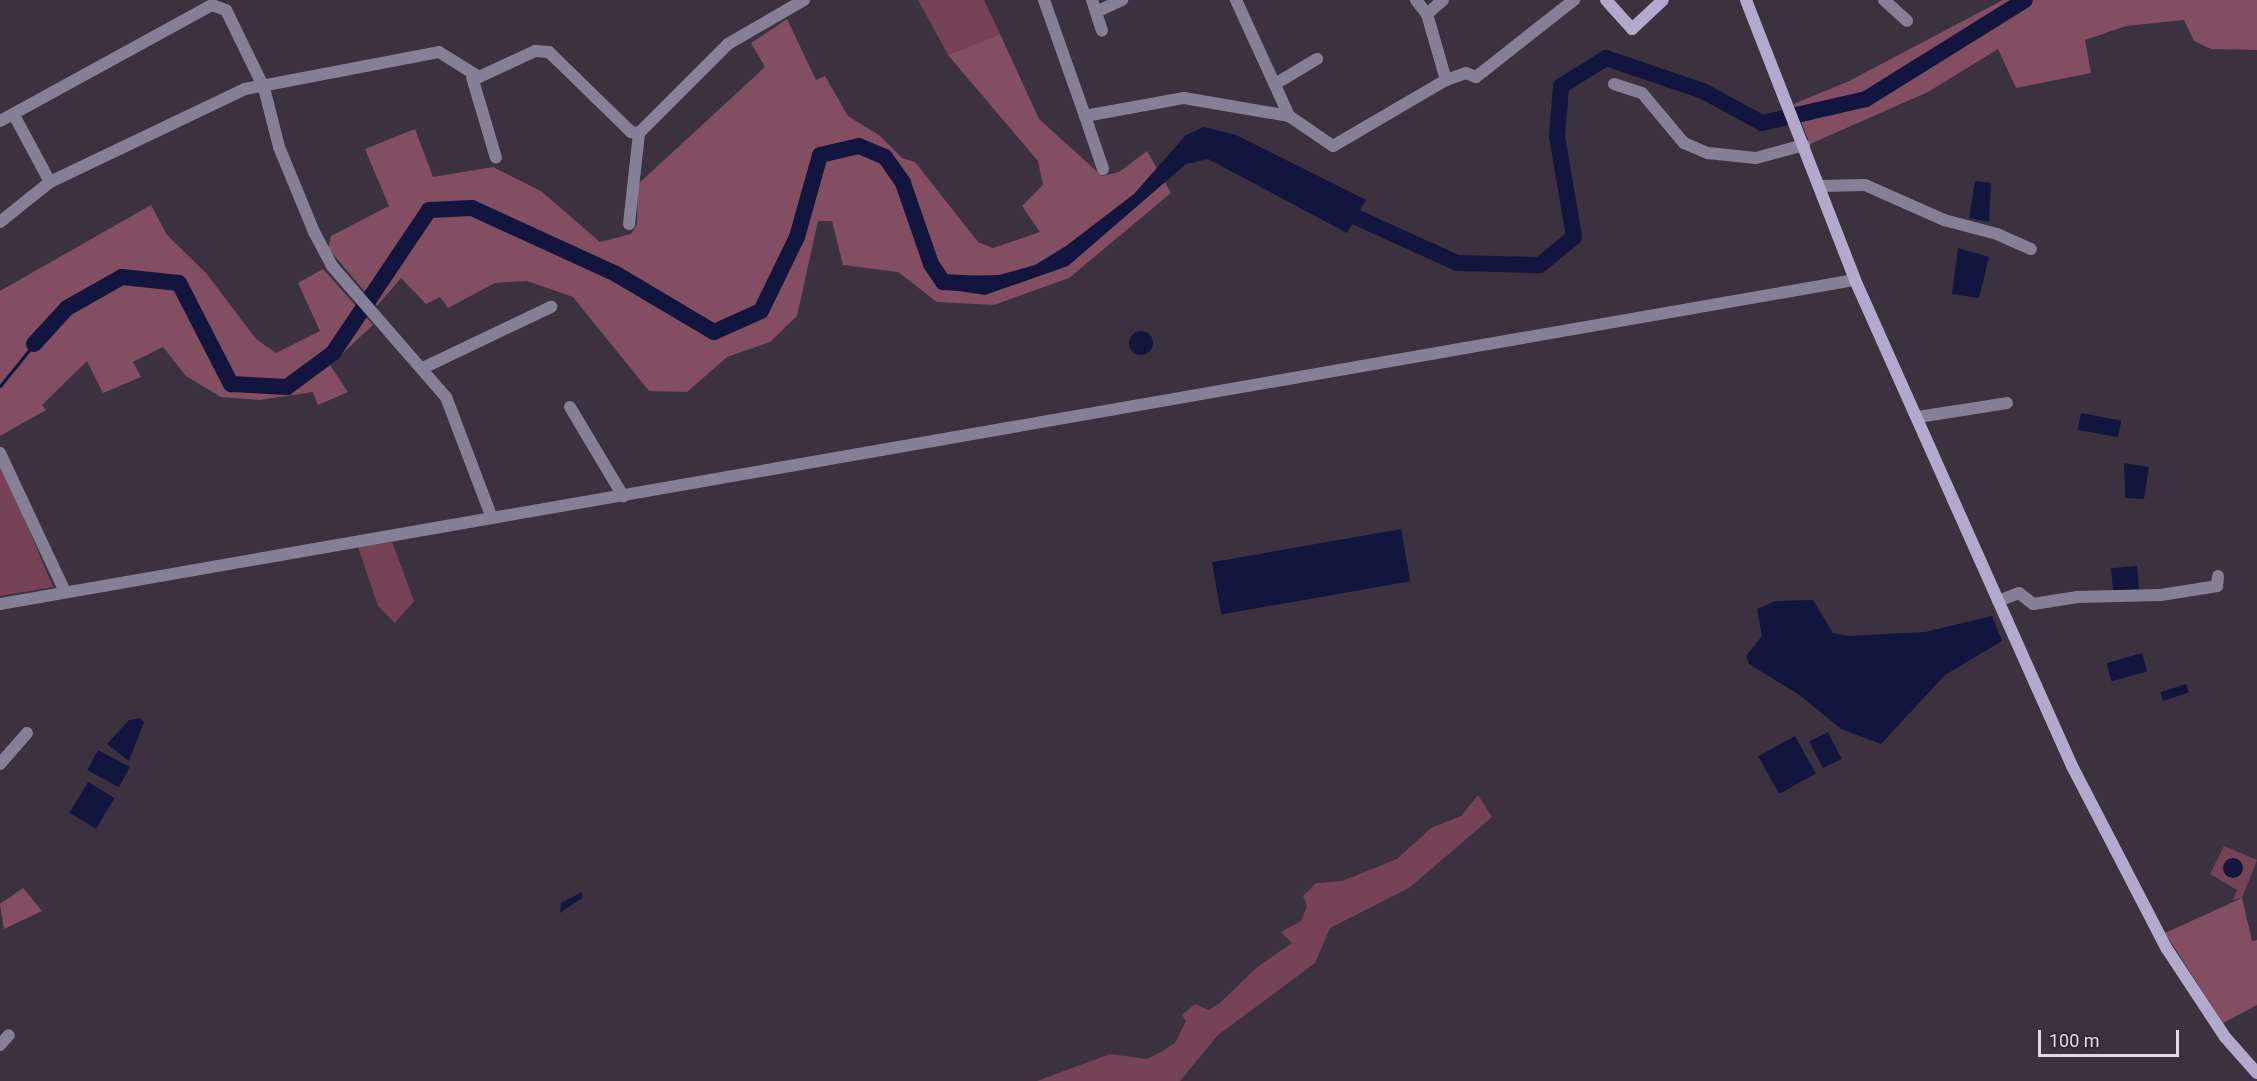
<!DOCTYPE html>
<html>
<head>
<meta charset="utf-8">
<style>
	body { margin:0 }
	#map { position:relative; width:2257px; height:1081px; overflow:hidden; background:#3c323f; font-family:Roboto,sans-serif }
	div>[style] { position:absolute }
	.green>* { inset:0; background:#754355 }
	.forest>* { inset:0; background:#834e61 }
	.water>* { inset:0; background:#12153d; transform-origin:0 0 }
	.round { border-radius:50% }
	.stream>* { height:3px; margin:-1.5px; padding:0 1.5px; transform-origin:1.5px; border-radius:1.5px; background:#12153d }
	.river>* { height:16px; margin:-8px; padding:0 8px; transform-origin:8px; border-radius:8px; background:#12153d }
	.street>* { height:12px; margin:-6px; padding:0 6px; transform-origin:6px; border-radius:6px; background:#858096 }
	.secondary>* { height:12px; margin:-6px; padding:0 6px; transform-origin:6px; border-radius:6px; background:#b2aacd }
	span { translate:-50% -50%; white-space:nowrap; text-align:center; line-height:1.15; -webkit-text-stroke:4.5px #312835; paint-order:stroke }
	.scale { position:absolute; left:2038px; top:1030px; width:141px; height:27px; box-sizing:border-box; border:3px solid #e0dae2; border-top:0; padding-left:8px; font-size:18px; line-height:21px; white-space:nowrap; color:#e0dae2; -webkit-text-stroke:4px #312835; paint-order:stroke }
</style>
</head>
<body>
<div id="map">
	<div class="green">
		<div style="clip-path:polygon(918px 0,984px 0,1000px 34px,948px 55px)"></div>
		<div style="clip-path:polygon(0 461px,53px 587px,0 596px)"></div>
		<div style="clip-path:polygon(392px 542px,414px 601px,395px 623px,378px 606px,358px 547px)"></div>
		<div style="clip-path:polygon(1478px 795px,1492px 817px,1409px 888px,1330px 928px,1315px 963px,1218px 1035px,1180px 1081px,1037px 1081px,1110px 1054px,1147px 1059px,1163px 1051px,1175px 1043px,1186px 1021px,1182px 1015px,1195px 1004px,1208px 1010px,1219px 1004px,1256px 968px,1292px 943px,1281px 932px,1301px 921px,1307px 906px,1303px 896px,1316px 883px,1342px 881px,1397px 859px,1431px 828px,1461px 816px)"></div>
		<div style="clip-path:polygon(2224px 846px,2257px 860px,2242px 898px,2233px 900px,2237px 890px,2210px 874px)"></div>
	</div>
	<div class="forest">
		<div style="clip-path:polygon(2003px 0,2257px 0,2257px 50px,2211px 49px,2194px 41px,2184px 20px,2126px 26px,2085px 40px,2091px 73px,2016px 88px,1998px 49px,1928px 92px,1810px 144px,1794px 104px,1849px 81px)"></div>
		<div style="clip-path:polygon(787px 19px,816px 80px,825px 76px,848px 116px,880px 136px,902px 158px,915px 162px,978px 242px,993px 248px,1040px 232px,1022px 206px,1043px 185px,1038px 161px,948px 55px,1000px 34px,1039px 119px,1102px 176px,1119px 172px,1147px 151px,1171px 193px,1069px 278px,994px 305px,937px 302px,898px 272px,843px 265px,832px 221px,818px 221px,797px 316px,770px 342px,727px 357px,687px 392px,649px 391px,573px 297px,527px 281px,495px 283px,448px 308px,440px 297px,426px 304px,401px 278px,377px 306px,328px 248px,331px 236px,389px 206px,365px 149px,415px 129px,433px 177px,493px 167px,541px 191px,600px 242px,631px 234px,637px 224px,638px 184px,765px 67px,751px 43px)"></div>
		<div style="clip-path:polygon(151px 205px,167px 235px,206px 273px,256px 339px,276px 353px,320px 331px,298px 283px,323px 269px,373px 325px,330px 365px,348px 392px,318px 405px,313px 392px,260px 400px,221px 397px,186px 376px,163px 347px,133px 362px,141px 377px,103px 393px,87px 361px,42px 405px,46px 410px,0 436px,0 291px)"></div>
		<div style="clip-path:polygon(23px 888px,42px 911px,4px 929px,0 904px)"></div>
		<div style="clip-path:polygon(2242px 898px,2252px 941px,2257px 940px,2257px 1005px,2223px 1023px,2165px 933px)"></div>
	</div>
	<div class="water">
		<div style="clip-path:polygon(1204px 127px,1236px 135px,1366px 200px,1347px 233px,1208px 159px,1186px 164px,1068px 266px,985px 295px,952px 290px,959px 276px,999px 275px,1035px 265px,1066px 246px,1134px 194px,1186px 135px)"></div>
		<div style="clip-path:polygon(1975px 181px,1991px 183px,1989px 222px,1969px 218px)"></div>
		<div style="clip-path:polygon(1958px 248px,1989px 257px,1979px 298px,1952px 294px)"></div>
		<div class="round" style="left:1129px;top:331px;width:24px;height:24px"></div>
		<div style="left:2081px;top:413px;width:41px;height:17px;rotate:11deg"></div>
		<div style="clip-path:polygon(2124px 463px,2149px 467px,2144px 499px,2125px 498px)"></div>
		<div style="left:1401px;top:529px;width:53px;height:192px;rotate:80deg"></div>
		<div style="left:2137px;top:566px;width:23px;height:26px;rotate:85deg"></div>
		<div style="clip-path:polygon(1813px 600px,1833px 633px,1848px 636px,1925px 632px,1992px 616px,2002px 641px,1945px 675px,1881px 744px,1841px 729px,1801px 696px,1749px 664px,1746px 656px,1762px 636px,1757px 609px,1775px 601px)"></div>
		<div style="left:2142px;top:653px;width:19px;height:37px;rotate:74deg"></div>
		<div style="left:2186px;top:684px;width:9px;height:27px;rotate:72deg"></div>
		<div style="clip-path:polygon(140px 718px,144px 722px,129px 761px,107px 744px,129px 720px)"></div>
		<div style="left:1828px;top:732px;width:30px;height:21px;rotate:63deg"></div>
		<div style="left:1795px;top:736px;width:43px;height:42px;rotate:61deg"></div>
		<div style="left:98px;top:750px;width:36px;height:23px;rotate:28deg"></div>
		<div style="left:88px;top:782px;width:31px;height:36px;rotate:31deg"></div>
		<div class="round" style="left:2223px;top:858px;width:20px;height:20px"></div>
		<div style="clip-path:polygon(582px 892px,582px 898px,560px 913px,561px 903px)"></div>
	</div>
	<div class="stream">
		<div style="left:0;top:386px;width:54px;rotate:-51deg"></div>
	</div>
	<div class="river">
		<div style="left:1336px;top:208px;width:133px;rotate:24.4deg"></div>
		<div style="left:1457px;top:263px;width:83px;rotate:1.4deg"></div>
		<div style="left:1540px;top:265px;width:44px;rotate:-39.5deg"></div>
		<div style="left:1574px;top:237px;width:101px;rotate:-99.6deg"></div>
		<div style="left:1557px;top:137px;width:51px;rotate:-85.5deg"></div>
		<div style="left:1561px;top:86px;width:53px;rotate:-31.9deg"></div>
		<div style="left:1606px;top:58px;width:102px;rotate:18.8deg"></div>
		<div style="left:1703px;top:91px;width:67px;rotate:28.5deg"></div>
		<div style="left:1762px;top:123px;width:107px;rotate:-13deg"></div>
		<div style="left:1866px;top:99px;width:187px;rotate:-31.9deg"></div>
		<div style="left:34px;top:344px;width:49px;rotate:-47.5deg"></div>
		<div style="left:67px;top:308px;width:63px;rotate:-29.4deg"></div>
		<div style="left:122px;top:277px;width:57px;rotate:6deg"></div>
		<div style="left:179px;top:283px;width:114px;rotate:62.8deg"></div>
		<div style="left:231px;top:384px;width:56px;rotate:3.1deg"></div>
		<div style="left:287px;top:387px;width:57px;rotate:-36.5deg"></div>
		<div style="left:333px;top:353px;width:172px;rotate:-56.1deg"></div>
		<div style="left:429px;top:210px;width:43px;rotate:-2.7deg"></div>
		<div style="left:472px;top:208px;width:158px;rotate:24.6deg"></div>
		<div style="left:616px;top:274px;width:114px;rotate:30.6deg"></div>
		<div style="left:714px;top:332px;width:51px;rotate:-24.1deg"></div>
		<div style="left:761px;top:311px;width:82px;rotate:-64.1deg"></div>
		<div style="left:797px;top:237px;width:85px;rotate:-74.3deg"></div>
		<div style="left:820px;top:155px;width:40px;rotate:-13deg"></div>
		<div style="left:859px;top:146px;width:28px;rotate:23deg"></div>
		<div style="left:885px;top:157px;width:32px;rotate:55deg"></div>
		<div style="left:903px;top:183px;width:86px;rotate:70.9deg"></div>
		<div style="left:931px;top:264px;width:22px;rotate:56deg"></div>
		<div style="left:943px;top:282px;width:34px;rotate:3deg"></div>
	</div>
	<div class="street">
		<div style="left:1044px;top:0;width:123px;rotate:70.5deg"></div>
		<div style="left:1085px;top:116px;width:101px;rotate:-10.3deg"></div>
		<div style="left:1184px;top:98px;width:107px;rotate:9.7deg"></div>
		<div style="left:1289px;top:116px;width:53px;rotate:34.3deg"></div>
		<div style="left:1333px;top:146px;width:131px;rotate:-30.3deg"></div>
		<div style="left:1446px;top:80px;width:21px;rotate:-19deg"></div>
		<div style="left:1466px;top:73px;width:11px;rotate:22deg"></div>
		<div style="left:1476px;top:77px;width:125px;rotate:-38.2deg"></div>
		<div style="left:1092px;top:0;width:32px;rotate:72deg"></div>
		<div style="left:1236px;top:0;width:128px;rotate:65.4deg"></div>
		<div style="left:1416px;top:0;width:18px;rotate:52deg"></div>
		<div style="left:1427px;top:14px;width:69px;rotate:73.9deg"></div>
		<div style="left:1884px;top:0;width:31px;rotate:42deg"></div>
		<div style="left:1096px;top:12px;width:29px;rotate:-25deg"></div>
		<div style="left:1427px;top:14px;width:21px;rotate:-41deg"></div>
		<div style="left:472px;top:77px;width:84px;rotate:73.5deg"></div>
		<div style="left:1275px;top:84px;width:49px;rotate:-30.8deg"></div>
		<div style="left:1614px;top:84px;width:29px;rotate:18deg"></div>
		<div style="left:1642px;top:93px;width:65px;rotate:50deg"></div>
		<div style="left:1684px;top:143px;width:26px;rotate:23deg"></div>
		<div style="left:1708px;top:153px;width:48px;rotate:5.9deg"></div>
		<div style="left:1756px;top:158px;width:50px;rotate:-15.2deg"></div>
		<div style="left:1085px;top:116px;width:56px;rotate:71.2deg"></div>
		<div style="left:15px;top:117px;width:74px;rotate:61.7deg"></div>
		<div style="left:0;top:121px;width:242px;rotate:-28.7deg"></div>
		<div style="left:212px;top:5px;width:15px;rotate:20deg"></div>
		<div style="left:226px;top:10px;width:87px;rotate:64deg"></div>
		<div style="left:264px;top:88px;width:61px;rotate:75.7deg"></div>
		<div style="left:279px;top:147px;width:92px;rotate:67.6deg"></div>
		<div style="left:314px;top:232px;width:38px;rotate:62deg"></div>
		<div style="left:332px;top:266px;width:174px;rotate:49deg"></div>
		<div style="left:446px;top:397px;width:129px;rotate:69.2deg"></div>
		<div style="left:1820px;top:186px;width:45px;rotate:-1.3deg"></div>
		<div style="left:1865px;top:185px;width:86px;rotate:23.9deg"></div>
		<div style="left:1944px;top:220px;width:55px;rotate:14.8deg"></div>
		<div style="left:1997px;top:234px;width:37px;rotate:24deg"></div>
		<div style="left:0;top:222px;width:64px;rotate:-38.7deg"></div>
		<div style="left:50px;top:182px;width:216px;rotate:-25.5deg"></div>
		<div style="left:245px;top:89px;width:197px;rotate:-10.8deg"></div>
		<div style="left:439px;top:52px;width:47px;rotate:32deg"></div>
		<div style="left:479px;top:77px;width:62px;rotate:-24.9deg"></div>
		<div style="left:535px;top:51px;width:14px;rotate:4deg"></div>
		<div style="left:549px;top:52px;width:115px;rotate:44.3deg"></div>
		<div style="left:631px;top:132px;width:8px;rotate:7deg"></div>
		<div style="left:639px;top:133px;width:126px;rotate:-45deg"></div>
		<div style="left:728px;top:44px;width:88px;rotate:-30.1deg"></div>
		<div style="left:629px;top:224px;width:92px;rotate:-83.7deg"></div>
		<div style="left:425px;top:367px;width:140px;rotate:-25.5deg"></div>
		<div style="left:570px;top:407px;width:104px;rotate:59.2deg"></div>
		<div style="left:1918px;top:417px;width:90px;rotate:-8.9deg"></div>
		<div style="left:0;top:453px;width:153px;rotate:64.9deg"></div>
		<div style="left:1998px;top:601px;width:22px;rotate:-21deg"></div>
		<div style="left:2019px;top:593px;width:18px;rotate:38deg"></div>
		<div style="left:2033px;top:604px;width:45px;rotate:-9deg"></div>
		<div style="left:2077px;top:597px;width:84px;rotate:-1.4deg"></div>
		<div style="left:2161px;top:595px;width:57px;rotate:-9.1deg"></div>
		<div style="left:2217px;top:586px;width:10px;rotate:-84deg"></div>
		<div style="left:0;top:604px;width:1883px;rotate:-9.91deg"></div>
		<div style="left:0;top:764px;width:41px;rotate:-48.9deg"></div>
		<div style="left:0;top:1045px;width:13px;rotate:-48deg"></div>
	</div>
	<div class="secondary">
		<div style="left:1606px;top:0;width:39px;rotate:48deg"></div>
		<div style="left:1632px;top:29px;width:42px;rotate:-43.1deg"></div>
		<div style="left:1746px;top:0;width:300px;rotate:68.7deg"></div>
		<div style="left:1855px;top:280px;width:532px;rotate:65.94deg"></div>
		<div style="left:2072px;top:766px;width:206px;rotate:62.6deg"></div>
		<div style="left:2167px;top:949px;width:105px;rotate:56.6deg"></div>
		<div style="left:2225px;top:1037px;width:48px;rotate:48.4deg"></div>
	</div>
	<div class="scale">100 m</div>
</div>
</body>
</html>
